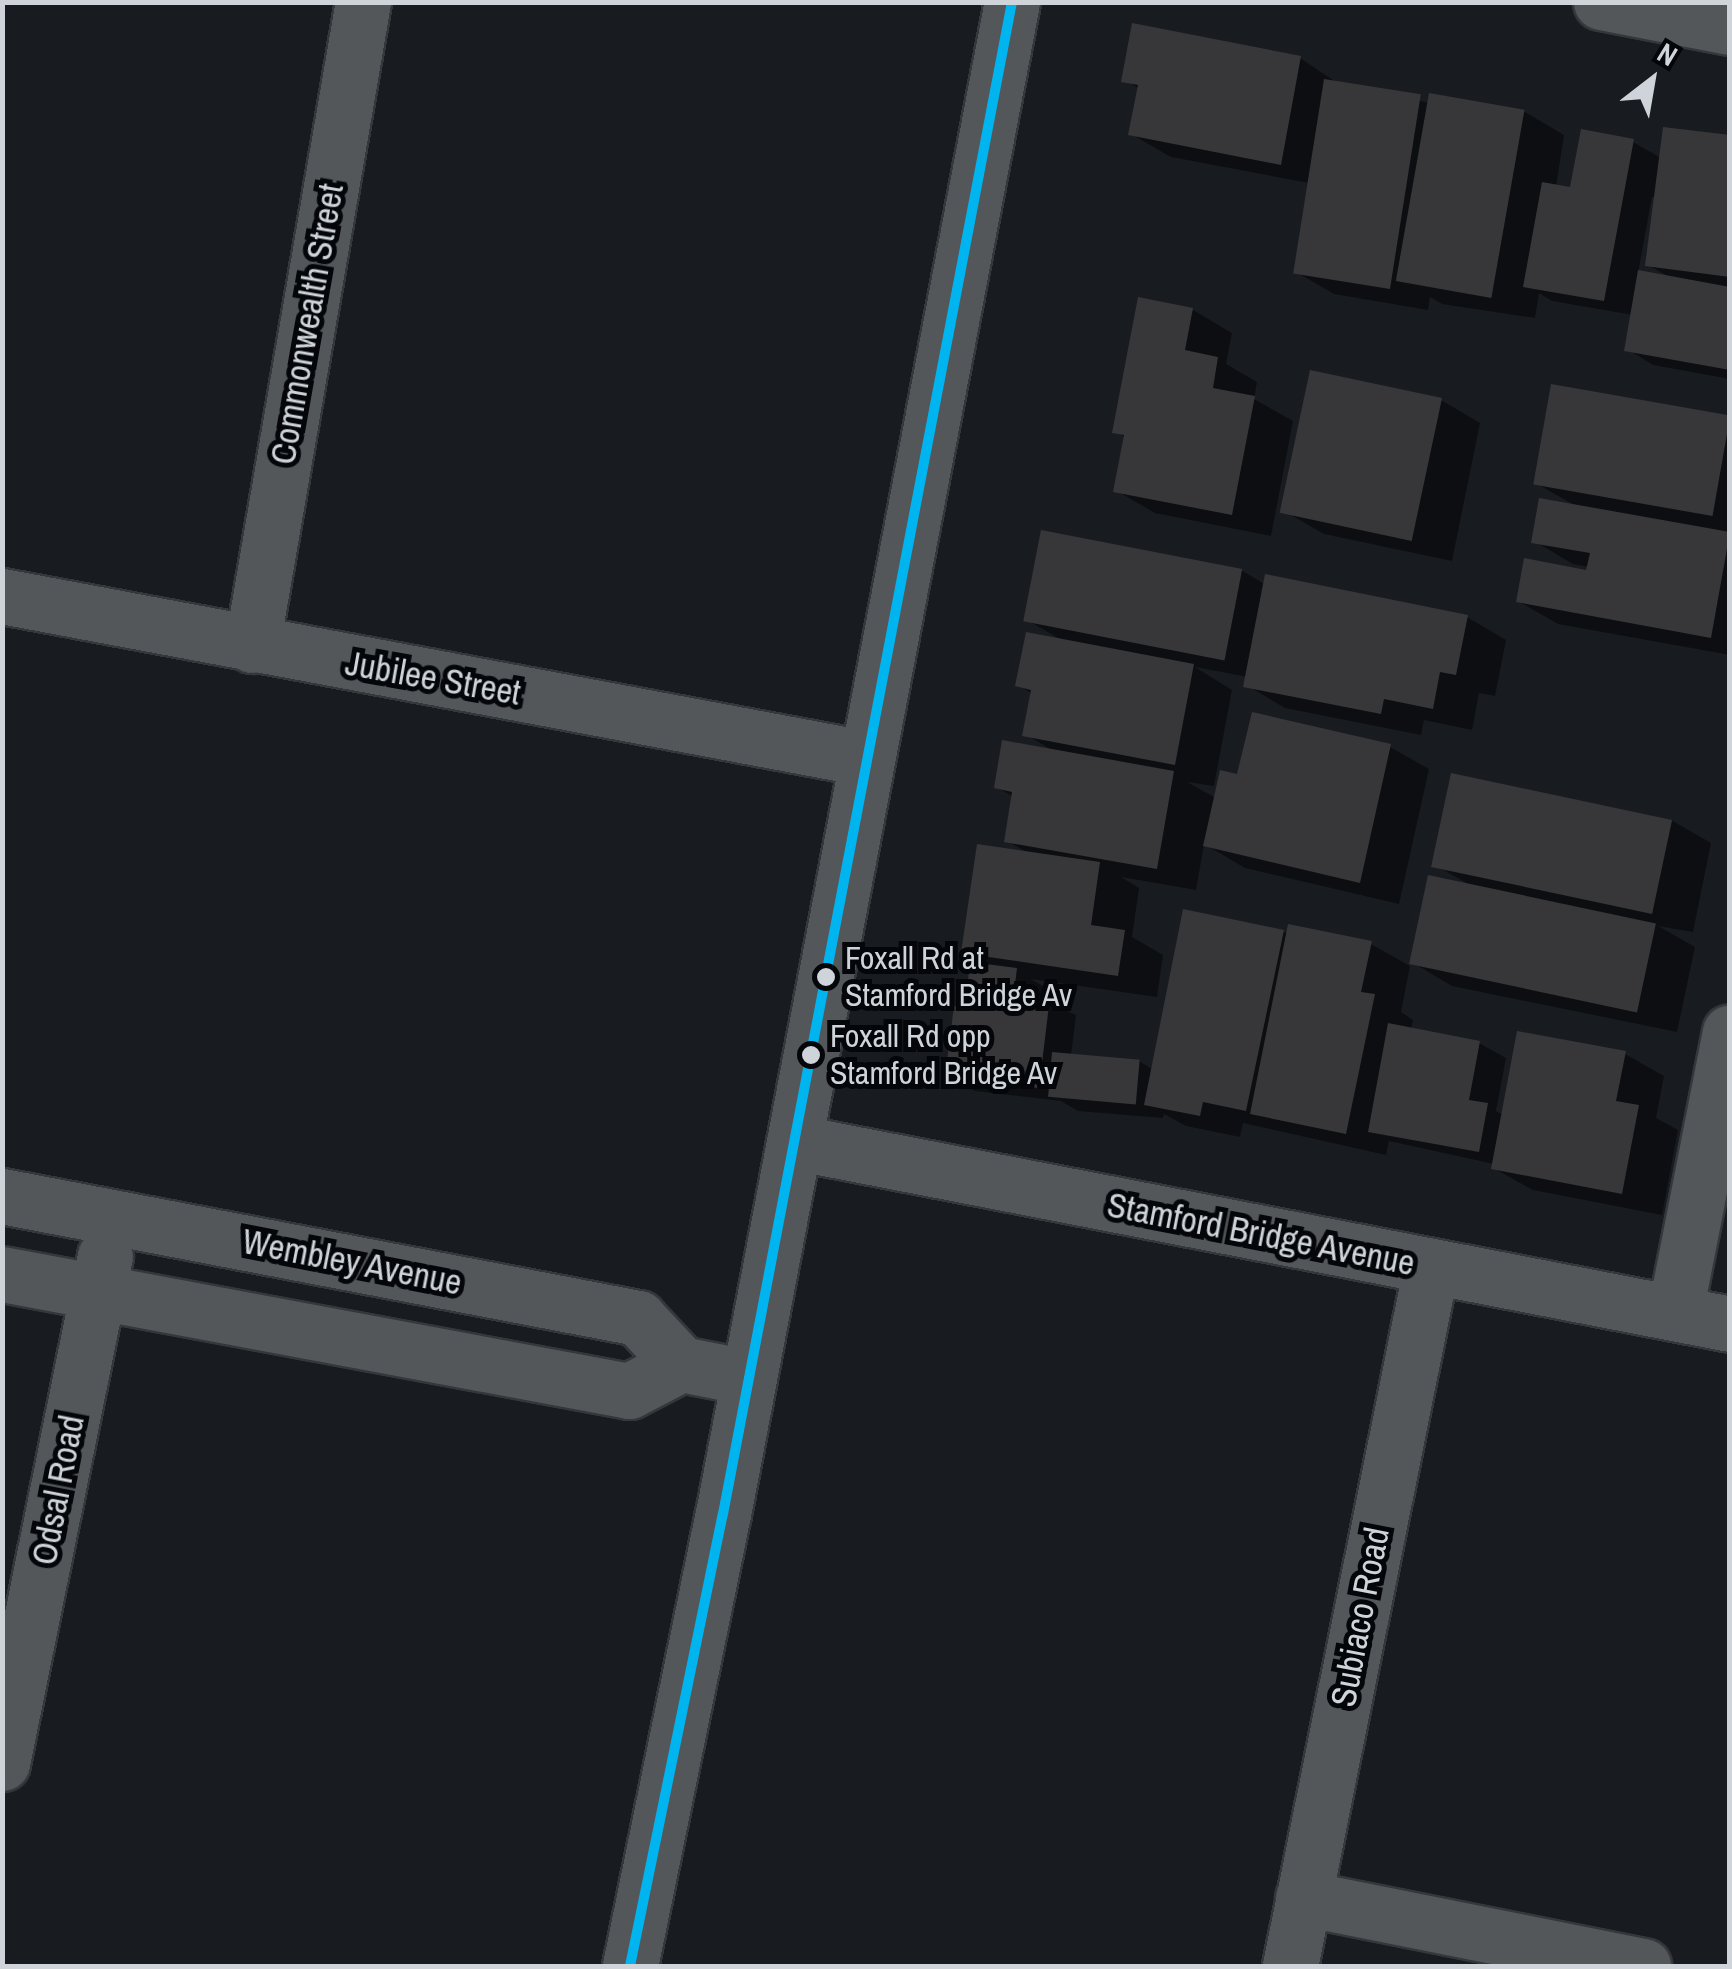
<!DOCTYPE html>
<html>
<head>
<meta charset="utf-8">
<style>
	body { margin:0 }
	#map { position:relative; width:1732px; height:1969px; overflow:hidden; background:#181c20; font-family:"Archivo Narrow",sans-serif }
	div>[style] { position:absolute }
	.shadow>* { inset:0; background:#0007 }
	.building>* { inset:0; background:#373739; transform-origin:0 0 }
	.roads { filter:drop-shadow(2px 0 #34373b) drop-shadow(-2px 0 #34373b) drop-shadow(0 2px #34373b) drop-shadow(0 -2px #34373b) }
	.minor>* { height:55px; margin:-27.5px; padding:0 27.5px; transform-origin:27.5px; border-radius:27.5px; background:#54575a }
	.bus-1>* { height:10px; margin:-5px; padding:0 5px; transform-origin:5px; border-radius:5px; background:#00b5ef }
	.dots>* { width:28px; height:28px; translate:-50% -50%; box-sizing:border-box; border:5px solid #040609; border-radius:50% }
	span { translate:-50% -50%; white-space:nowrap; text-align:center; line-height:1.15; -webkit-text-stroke:10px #040609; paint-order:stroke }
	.bus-label { font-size:32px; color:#ced4d9 }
	.left { translate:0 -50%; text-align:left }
	.street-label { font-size:35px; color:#ced4d9 }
	.frame { position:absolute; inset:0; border:5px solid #ced4d9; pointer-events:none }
	.north { position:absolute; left:1602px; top:30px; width:100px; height:100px; -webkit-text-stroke:8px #040609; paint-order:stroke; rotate:31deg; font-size:28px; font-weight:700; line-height:40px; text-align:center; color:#ced4d9 }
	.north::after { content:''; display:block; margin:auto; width:35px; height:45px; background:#ced4d9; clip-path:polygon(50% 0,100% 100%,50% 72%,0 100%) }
</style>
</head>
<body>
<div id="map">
	<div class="shadow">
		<div style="clip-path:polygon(evenodd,1300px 58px,1339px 84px,1430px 103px,1525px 112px,1564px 135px,1556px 187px,1572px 190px,1633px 142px,1661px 158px,1730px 138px,1730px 379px,1653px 365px,1627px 349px,1633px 315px,1552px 301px,1539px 293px,1535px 318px,1442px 304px,1430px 297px,1428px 310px,1334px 294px,1294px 271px,1309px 183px,1171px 157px,1131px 134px,1140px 89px,1124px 80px,1300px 58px,1652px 197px,1656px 198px,1648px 265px,1671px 278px,1638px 273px,1652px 197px)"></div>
		<div style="clip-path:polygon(1193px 310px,1232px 333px,1226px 364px,1257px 382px,1254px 399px,1293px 421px,1271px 536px,1155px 513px,1115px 490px,1126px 438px,1115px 431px)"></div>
		<div style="clip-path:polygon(1441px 400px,1480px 423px,1452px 561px,1324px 534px,1284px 511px)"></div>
		<div style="clip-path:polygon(1730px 417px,1730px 655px,1558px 624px,1518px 601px,1588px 573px,1589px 567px,1573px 564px,1534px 541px,1576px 506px,1537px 484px)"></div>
		<div style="clip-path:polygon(1241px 570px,1266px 585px,1467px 617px,1506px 640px,1495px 696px,1479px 693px,1472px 730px,1424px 720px,1421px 735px,1285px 708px,1246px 685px,1248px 677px,1195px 667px,1232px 690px,1214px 786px,1187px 782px,1216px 798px,1239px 777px,1390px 747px,1429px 769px,1399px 904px,1245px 868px,1204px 844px,1196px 890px,1121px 877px,1139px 888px,1132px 937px,1163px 955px,1157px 997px,1031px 979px,1043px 986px,1041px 999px,1076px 1015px,1071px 1056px,1139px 1061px,1154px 1070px,1283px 932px,1371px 944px,1410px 966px,1401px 1012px,1413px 1020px,1411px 1030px,1479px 1043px,1506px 1058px,1496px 1111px,1503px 1115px,1625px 1054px,1664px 1076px,1656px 1118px,1678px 1130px,1662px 1215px,1533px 1190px,1493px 1168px,1494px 1164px,1389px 1141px,1386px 1155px,1243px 1123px,1240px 1137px,1186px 1126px,1164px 1114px,1163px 1118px,1078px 1111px,1061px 1101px,975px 1091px,948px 1075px,968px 1010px,990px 967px,963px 952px,1030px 854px,1007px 841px,1014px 797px,996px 787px,1055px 752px,1025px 734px,1033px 694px,1018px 685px,1063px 641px,1027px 620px)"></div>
		<div style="clip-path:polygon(1671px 820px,1711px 843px,1693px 932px,1658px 926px,1695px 947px,1677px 1032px,1452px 986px,1413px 963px,1468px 884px,1435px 865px)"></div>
	</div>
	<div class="building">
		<div style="clip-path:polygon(1132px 23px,1301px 56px,1281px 165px,1128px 135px,1138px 85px,1121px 82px)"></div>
		<div style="left:1324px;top:79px;width:98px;height:197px;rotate:9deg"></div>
		<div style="left:1429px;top:93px;width:97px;height:191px;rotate:10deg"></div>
		<div style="clip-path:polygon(1663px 127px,1730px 135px,1730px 277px,1645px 266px)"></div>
		<div style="clip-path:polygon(1581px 129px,1634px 139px,1604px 301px,1523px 287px,1542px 182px,1570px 187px)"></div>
		<div style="clip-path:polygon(1638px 270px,1730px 287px,1730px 370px,1624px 351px)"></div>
		<div style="clip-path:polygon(1138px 297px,1193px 308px,1185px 350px,1218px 357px,1213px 388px,1255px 396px,1232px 515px,1113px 492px,1124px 435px,1112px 433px)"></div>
		<div style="left:1310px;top:370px;width:135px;height:146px;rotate:12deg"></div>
		<div style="left:1551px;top:384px;width:182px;height:102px;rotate:10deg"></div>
		<div style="clip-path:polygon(1539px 498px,1730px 532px,1711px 638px,1516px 602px,1524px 558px,1586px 570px,1590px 553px,1531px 543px)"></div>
		<div style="left:1041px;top:530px;width:205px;height:93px;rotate:11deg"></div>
		<div style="clip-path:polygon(1265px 574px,1468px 615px,1456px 675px,1440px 672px,1433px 709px,1384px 699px,1381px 714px,1243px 687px)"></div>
		<div style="clip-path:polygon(1026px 632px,1194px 664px,1175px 765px,1022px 736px,1031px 690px,1015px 686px)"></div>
		<div style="clip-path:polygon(1252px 712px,1391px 744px,1360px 883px,1203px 846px,1220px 770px,1237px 774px)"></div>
		<div style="clip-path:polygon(1002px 740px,1174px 771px,1157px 869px,1004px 842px,1012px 792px,994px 788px)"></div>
		<div style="left:1451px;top:773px;width:226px;height:96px;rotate:12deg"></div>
		<div style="clip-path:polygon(977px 844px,1100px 862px,1091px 925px,1125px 930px,1118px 976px,961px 953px)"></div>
		<div style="left:1428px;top:875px;width:233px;height:91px;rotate:12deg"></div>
		<div style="clip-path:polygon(1183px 909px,1284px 930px,1246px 1111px,1203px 1102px,1200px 1116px,1144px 1105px)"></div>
		<div style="clip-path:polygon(1288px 924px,1372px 941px,1361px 992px,1375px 994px,1346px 1134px,1250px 1114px)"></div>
		<div style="clip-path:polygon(970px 962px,1017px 968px,1014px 993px,1050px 997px,1039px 1088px,945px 1077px,954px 1006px,965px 1007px)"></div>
		<div style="clip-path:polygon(1388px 1023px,1480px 1041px,1469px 1100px,1488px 1103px,1479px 1152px,1368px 1132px)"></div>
		<div style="clip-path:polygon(1517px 1031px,1626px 1051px,1616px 1101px,1639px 1105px,1622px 1194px,1491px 1169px)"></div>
		<div style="left:1052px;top:1052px;width:88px;height:45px;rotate:5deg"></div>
	</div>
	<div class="roads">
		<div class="minor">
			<div style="left:1601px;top:2px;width:131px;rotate:11deg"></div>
			<div style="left:2px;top:596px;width:877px;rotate:10.64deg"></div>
			<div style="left:252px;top:645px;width:653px;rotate:-80.21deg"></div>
			<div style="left:794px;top:1142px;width:954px;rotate:11deg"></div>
			<div style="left:2px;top:1196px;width:648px;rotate:10.86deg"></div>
			<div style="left:638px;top:1318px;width:63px;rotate:46.9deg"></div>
			<div style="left:681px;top:1364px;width:67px;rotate:11.1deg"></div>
			<div style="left:2px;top:1274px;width:638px;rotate:10.57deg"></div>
			<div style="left:629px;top:1391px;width:59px;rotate:-27.4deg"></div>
			<div style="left:1675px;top:1312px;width:285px;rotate:-78.9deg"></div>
			<div style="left:2px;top:1763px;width:517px;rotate:-78.52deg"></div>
			<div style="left:1303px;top:1898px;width:347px;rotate:11.3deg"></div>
			<div style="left:630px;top:1966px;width:461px;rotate:-78.4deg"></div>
			<div style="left:723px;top:1514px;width:1539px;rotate:-79.18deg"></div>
			<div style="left:1290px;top:1966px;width:713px;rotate:-78.6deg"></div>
		</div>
	</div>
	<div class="bus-1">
		<div style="left:630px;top:1966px;width:461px;rotate:-78.4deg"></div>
		<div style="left:723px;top:1514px;width:1539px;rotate:-79.18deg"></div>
	</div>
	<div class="dots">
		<div style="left:826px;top:977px;background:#ced4d9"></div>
		<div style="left:811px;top:1055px;background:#ced4d9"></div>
	</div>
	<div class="bus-label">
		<span class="left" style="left:845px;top:977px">Foxall Rd at<br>Stamford Bridge Av</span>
		<span class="left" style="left:830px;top:1055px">Foxall Rd opp<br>Stamford Bridge Av</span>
	</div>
	<div class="street-label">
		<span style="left:307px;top:324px;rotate:-80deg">Commonwealth Street</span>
		<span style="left:433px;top:678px;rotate:10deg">Jubilee Street</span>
		<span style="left:1261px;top:1234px;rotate:11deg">Stamford Bridge Avenue</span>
		<span style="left:352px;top:1262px;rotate:11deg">Wembley Avenue</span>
		<span style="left:58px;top:1490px;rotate:-79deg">Odsal Road</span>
		<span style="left:1360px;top:1617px;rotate:-79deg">Subiaco Road</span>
	</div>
	<div class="frame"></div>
	<div class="north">N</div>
</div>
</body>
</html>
